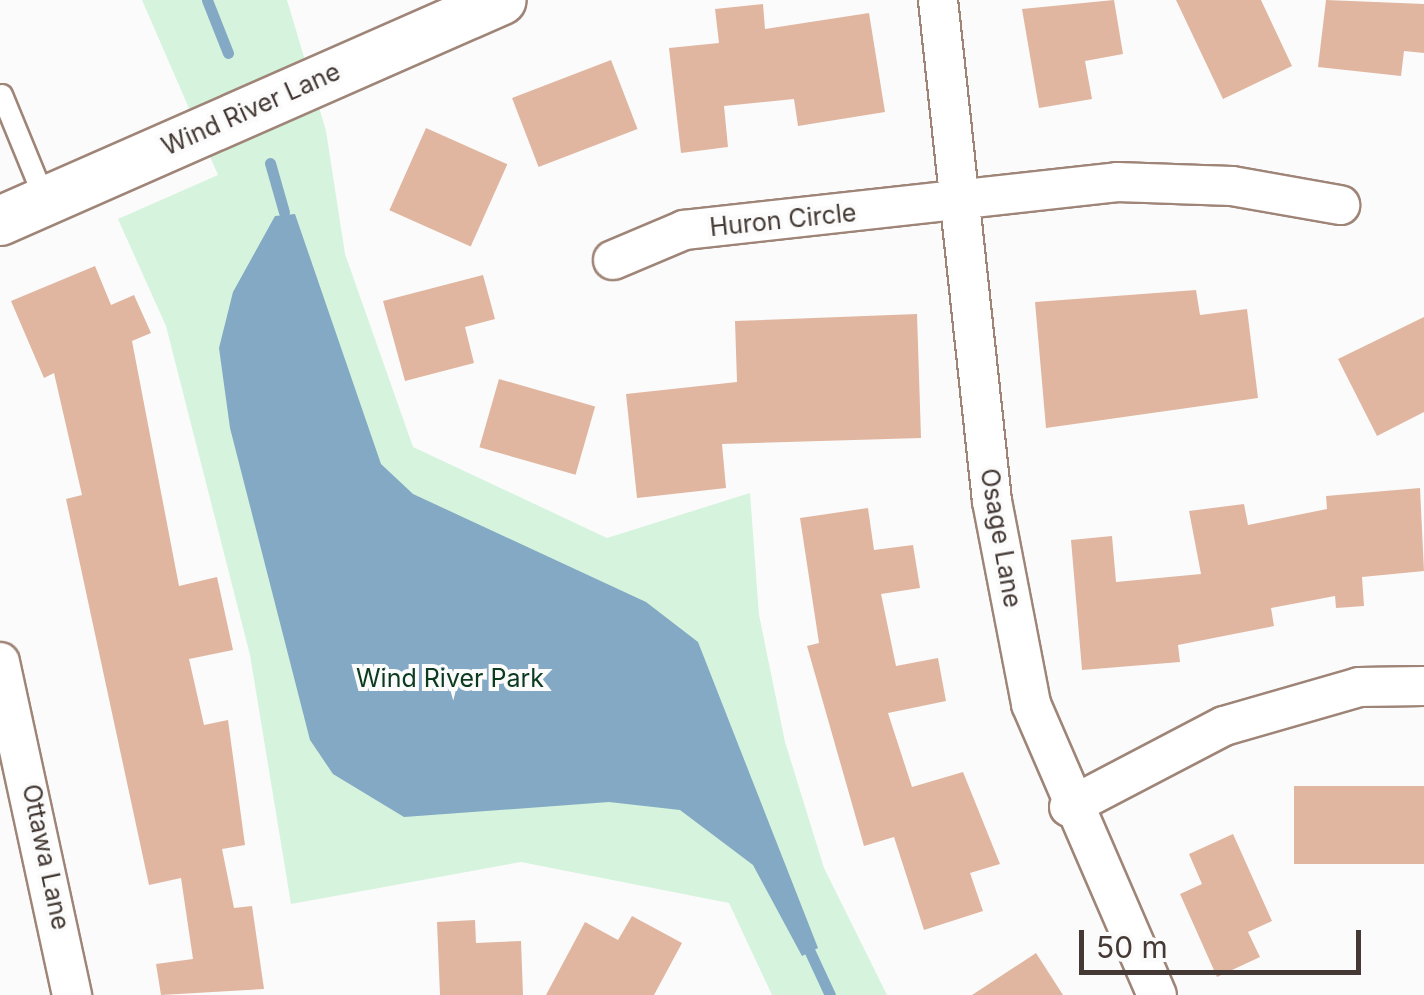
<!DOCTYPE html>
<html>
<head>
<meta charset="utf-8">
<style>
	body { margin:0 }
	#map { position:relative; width:1424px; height:995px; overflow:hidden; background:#fbfbfb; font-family:Inter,sans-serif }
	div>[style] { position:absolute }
	.green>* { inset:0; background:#d5f3dd }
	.water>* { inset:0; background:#83a9c4 }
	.stream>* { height:11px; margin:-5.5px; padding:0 5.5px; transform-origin:5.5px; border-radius:5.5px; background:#83a9c4 }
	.building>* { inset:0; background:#e0b6a0; transform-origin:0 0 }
	.roads { filter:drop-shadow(2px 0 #9f8578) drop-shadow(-2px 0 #9f8578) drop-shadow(0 2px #9f8578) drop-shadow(0 -2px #9f8578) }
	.service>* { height:20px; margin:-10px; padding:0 10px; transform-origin:10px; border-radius:10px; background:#fff }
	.minor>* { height:38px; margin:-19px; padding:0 19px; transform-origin:19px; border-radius:19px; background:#fff }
	.tertiary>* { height:48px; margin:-24px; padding:0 24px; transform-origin:24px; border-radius:24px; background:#fff }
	span { translate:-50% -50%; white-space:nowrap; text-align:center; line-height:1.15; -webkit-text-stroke:8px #fbfbfb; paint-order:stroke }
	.street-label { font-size:25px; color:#443934 }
	.park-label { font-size:25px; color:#0b3a1f }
	.scale { position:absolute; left:1079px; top:930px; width:282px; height:45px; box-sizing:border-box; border:5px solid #443934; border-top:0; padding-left:12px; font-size:30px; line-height:35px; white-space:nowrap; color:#443934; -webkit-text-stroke:8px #fbfbfb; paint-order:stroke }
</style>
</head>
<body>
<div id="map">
	<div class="green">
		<div style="clip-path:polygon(142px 0,287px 0,326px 131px,345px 254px,413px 447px,607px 538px,750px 493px,759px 615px,785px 742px,824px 868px,887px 995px,772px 995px,729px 903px,521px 862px,291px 904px,250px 655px,166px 326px,118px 219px,218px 175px)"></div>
	</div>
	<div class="water">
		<div style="clip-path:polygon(295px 214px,381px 464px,413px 494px,646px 602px,698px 642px,818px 948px,802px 956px,753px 865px,680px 810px,609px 802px,404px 817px,333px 774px,310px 740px,230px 428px,219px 348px,233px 292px,275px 216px)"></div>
	</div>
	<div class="stream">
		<div style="left:207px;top:0;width:57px;rotate:68.4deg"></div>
		<div style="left:270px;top:163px;width:51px;rotate:74.1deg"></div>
		<div style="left:810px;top:952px;width:47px;rotate:65.1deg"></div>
	</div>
	<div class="building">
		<div style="clip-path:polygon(1114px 0,1123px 54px,1085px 61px,1092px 99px,1039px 108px,1022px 9px)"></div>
		<div style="clip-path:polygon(1176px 0,1261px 0,1292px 66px,1223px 99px)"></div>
		<div style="clip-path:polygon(1326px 0,1424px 4px,1424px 53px,1404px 51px,1401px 76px,1318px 67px)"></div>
		<div style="clip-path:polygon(763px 4px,765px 29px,869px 13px,885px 112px,798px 126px,794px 99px,724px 106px,728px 147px,681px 153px,669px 48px,719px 43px,715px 9px)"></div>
		<div style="left:611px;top:60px;width:74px;height:106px;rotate:69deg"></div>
		<div style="left:426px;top:128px;width:89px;height:90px;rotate:24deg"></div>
		<div style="clip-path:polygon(95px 266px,111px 305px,134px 295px,151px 333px,132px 341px,179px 586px,217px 577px,233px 650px,189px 659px,204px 725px,228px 720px,245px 845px,222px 849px,234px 908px,252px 906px,264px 989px,161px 995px,156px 964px,193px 959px,181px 878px,149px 885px,66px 499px,82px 495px,54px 373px,44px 378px,11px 301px)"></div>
		<div style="clip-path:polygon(483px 275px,495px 319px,465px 327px,474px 363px,405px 381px,383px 301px)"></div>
		<div style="clip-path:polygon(1196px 290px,1200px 315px,1247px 309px,1258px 398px,1046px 428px,1035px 302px)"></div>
		<div style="clip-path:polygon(917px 314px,921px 438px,722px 444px,726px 488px,637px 498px,626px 394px,737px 382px,735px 321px)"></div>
		<div style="clip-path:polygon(1424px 317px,1424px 412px,1377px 436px,1338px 359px)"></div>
		<div style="left:499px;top:379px;width:100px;height:71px;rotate:16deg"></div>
		<div style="clip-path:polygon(1420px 488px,1424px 571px,1362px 577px,1364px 606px,1336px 608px,1335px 596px,1271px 608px,1274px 626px,1178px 645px,1180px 662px,1082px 670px,1071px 540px,1112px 536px,1116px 582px,1201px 574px,1189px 511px,1244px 504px,1248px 525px,1327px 509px,1326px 496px)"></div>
		<div style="clip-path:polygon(868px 508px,874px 550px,913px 545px,920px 588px,881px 594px,896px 666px,938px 658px,946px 701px,888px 713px,912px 787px,963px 772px,1000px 864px,970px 873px,983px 911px,924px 930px,894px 837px,864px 846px,807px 646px,819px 643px,800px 518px)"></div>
		<div style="left:1424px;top:786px;width:78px;height:130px;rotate:90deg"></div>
		<div style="clip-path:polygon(1233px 834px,1272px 921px,1248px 932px,1260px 957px,1217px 977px,1180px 894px,1202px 884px,1189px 854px)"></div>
		<div style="clip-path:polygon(632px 916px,682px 943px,654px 995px,546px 995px,585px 922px,618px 940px)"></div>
		<div style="clip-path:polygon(475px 920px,476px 943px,521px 941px,523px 995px,440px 995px,437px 922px)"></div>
		<div style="clip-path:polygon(1036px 953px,1063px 995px,972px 995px)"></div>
	</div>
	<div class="roads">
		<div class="service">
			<div style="left:2px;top:95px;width:113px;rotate:67.7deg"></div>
		</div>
		<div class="minor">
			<div style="left:938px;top:0;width:504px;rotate:83.85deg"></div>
			<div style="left:992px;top:501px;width:207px;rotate:79.1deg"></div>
			<div style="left:1031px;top:704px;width:317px;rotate:66.6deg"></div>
			<div style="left:613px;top:260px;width:77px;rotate:-22.9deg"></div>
			<div style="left:684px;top:230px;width:436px;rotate:-6.3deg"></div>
			<div style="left:1117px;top:182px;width:115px;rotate:2deg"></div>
			<div style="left:1232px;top:186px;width:110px;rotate:10deg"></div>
			<div style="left:0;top:662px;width:341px;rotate:77.8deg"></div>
			<div style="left:1069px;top:807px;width:175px;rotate:-27.6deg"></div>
			<div style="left:1224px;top:726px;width:141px;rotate:-16.1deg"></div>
			<div style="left:1359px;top:687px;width:65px;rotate:-0.9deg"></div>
		</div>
		<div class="tertiary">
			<div style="left:0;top:221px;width:548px;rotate:-23.76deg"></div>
		</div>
	</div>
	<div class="street-label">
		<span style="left:251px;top:109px;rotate:-24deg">Wind River Lane</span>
		<span style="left:783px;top:220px;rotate:-6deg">Huron Circle</span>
		<span style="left:1001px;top:538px;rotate:80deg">Osage Lane</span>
		<span style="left:46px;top:857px;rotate:78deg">Ottawa Lane</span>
	</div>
	<div class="park-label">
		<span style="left:450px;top:678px">Wind River Park</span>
	</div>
	<div class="scale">50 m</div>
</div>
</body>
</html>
